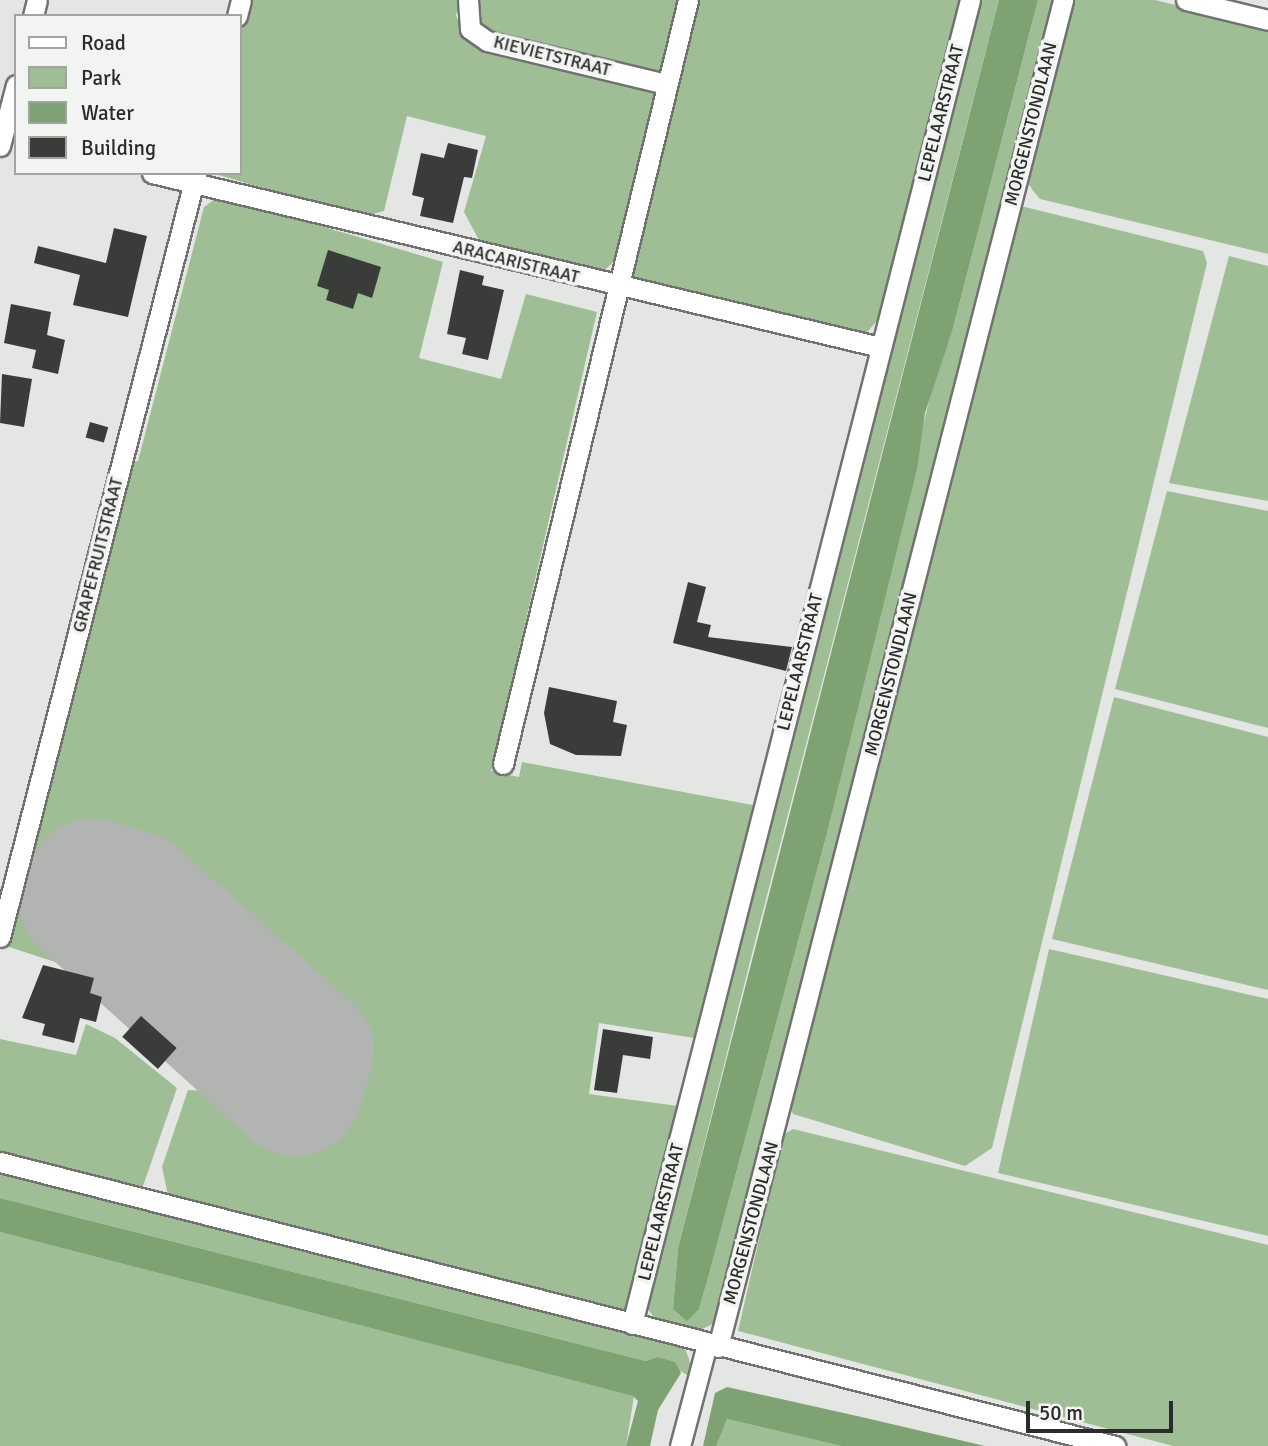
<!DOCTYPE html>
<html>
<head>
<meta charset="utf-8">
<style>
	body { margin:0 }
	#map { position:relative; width:1268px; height:1446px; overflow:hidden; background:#e4e6e4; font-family:Signika,sans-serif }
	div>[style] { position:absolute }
	.green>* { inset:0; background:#a0be95 }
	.water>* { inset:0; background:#7fa273 }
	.runway>* { height:133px; margin:-66.5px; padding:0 66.5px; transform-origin:66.5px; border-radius:66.5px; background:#b2b4b2 }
	.building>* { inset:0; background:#3a3c3a; transform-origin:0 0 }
	.roads { filter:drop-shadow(2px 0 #717270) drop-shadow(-2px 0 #717270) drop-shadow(0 2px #717270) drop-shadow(0 -2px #717270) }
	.minor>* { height:19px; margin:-9.5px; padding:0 9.5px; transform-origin:9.5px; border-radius:9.5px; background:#fff }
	span { translate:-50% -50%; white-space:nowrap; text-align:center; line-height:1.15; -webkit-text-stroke:7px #f1f4f1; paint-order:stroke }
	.street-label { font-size:18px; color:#2a2b2a }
	.legend { position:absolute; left:14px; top:14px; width:228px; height:161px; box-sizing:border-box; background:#f1f4f1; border:2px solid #a1a4a1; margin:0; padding:9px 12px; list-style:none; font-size:21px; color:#2a2b2a }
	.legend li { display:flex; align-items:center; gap:14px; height:35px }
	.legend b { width:35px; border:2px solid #a1a4a1 }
	.scale { position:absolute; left:1026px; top:1401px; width:147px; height:32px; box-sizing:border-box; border:4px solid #2a2b2a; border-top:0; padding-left:9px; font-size:21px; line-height:24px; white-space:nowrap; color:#2a2b2a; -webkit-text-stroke:5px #f1f4f1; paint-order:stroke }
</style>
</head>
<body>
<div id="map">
	<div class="green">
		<div style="clip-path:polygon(246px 0,460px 0,456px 15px,467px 41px,478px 47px,659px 90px,616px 259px,603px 272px,479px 240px,464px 212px,486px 136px,407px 116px,384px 211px,362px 217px,212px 173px,240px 173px,240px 26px)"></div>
		<div style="clip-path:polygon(475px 0,680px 0,660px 78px,489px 37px,476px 24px)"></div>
		<div style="clip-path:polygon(696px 0,965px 0,882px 315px,863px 337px,632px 277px,629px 263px)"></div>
		<div style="clip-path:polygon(977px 0,999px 0,757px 934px,678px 1248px,673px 1309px,699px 1309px,708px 1278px,827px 833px,941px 350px,953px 328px,1038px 0,1056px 0,715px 1323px,698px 1331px,657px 1322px,646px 1306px)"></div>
		<div style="clip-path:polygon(1071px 0,1155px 0,1268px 28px,1268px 254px,1040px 199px,1033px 191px,1024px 176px)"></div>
		<div style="clip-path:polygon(219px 196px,443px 262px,419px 358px,501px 379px,526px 294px,597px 312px,491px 771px,519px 777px,522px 762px,758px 806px,701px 1039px,599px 1023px,589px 1094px,678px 1106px,630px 1309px,618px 1313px,169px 1200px,162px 1167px,188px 1090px,205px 1091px,230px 1037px,296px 1097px,311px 1049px,134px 893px,89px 880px,79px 901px,120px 936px,104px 978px,6px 946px,129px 462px,138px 461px,204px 207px)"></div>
		<div style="clip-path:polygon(1017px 205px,1203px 251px,1207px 263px,992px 1148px,965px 1166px,793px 1114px,788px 1104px)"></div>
		<div style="clip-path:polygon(1229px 256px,1268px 266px,1268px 501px,1169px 483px)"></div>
		<div style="clip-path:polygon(1167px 491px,1268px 511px,1268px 728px,1115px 689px)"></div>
		<div style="clip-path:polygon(1114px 697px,1268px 737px,1268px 990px,1052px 939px)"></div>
		<div style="clip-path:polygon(1049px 949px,1268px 999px,1268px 1236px,998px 1173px)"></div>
		<div style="clip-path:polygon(86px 1024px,115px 1038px,177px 1088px,142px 1189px,0 1153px,0 1039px,76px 1055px)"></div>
		<div style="clip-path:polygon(793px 1129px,1268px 1245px,1268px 1446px,1173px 1446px,738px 1331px,783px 1135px)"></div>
		<div style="clip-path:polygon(0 1168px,656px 1338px,685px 1348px,691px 1365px,687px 1375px,657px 1357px,646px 1361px,0 1198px)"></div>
		<div style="clip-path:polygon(0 1232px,634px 1396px,626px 1446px,0 1446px)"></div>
		<div style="clip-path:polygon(727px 1419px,841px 1446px,715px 1446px)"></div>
	</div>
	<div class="water">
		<div style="clip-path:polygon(999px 0,1038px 0,953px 328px,925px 413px,917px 469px,827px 833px,708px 1278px,699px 1309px,687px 1321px,673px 1309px,678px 1248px)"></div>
		<div style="clip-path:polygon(0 1198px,646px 1361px,657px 1357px,675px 1362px,681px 1373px,658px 1410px,650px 1446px,626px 1446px,638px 1401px,633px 1396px,0 1232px)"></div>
		<div style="clip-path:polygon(727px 1387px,866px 1418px,985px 1446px,841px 1446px,727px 1419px,716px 1446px,703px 1446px,715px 1393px)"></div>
	</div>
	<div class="runway">
		<div style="left:93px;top:885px;width:43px;rotate:17.6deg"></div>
		<div style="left:134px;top:898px;width:231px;rotate:41.5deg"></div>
		<div style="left:307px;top:1051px;width:40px;rotate:108deg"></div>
		<div style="left:295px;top:1089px;width:282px;rotate:-137.9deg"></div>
		<div style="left:86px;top:900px;width:17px;rotate:-65deg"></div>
	</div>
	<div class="building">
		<div style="clip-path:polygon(448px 143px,478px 150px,472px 178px,464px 177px,453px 223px,420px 216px,424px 198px,412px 195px,421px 153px,444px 158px)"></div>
		<div style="clip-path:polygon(114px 228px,147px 236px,128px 317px,73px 305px,80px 275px,34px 263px,38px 246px,106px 263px)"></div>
		<div style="clip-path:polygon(328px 250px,381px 267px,372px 298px,358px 293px,353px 309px,326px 300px,329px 290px,317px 286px)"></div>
		<div style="clip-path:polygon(460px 270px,484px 276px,482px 285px,504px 290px,488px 360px,462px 354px,466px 338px,447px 334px)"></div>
		<div style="clip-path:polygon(11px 304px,51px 312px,47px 335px,65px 340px,58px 374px,32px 368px,36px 350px,4px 343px)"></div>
		<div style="clip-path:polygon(2px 374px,32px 379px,24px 427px,0 423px)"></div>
		<div style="left:90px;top:422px;width:19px;height:16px;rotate:16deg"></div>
		<div style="clip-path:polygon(688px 582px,706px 587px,697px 622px,711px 625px,708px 637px,792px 647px,786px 671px,673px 643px)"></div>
		<div style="clip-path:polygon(549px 687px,617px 701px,613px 722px,627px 725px,621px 756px,576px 755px,550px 744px,544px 713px)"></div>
		<div style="clip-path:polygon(43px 965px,94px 978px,90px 993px,102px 997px,96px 1022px,80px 1018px,74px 1043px,42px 1035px,45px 1024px,22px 1018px)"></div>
		<div style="left:141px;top:1016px;width:48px;height:28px;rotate:42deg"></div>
		<div style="clip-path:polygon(603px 1029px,653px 1037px,650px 1059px,623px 1055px,617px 1093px,594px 1090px)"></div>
	</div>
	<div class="roads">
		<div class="minor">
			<div style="left:468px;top:0;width:29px;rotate:86deg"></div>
			<div style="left:470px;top:29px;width:21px;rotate:35deg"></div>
			<div style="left:487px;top:41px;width:184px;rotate:13.5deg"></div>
			<div style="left:1186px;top:0;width:84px;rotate:13.7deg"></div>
			<div style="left:33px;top:16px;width:16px;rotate:-76deg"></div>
			<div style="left:237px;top:16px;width:16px;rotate:-76deg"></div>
			<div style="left:0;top:146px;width:63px;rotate:-75.3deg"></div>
			<div style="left:152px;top:173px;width:749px;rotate:13.44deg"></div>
			<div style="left:503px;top:764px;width:786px;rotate:-76.39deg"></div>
			<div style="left:0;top:937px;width:789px;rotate:-75.61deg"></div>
			<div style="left:0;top:1162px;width:1151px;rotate:14.29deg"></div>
			<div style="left:632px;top:1324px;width:1366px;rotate:-75.68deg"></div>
			<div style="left:718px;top:1347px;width:1390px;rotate:-75.63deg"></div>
			<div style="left:680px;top:1446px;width:106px;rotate:-75.2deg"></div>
		</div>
	</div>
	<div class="street-label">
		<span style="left:552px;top:56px;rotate:14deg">KIEVIETSTRAAT</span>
		<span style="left:941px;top:113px;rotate:-76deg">LEPELAARSTRAAT</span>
		<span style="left:1031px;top:124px;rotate:-76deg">MORGENSTONDLAAN</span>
		<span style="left:516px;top:262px;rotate:14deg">ARACARISTRAAT</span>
		<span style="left:98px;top:555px;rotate:-76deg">GRAPEFRUITSTRAAT</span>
		<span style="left:800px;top:662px;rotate:-76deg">LEPELAARSTRAAT</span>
		<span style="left:891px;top:674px;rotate:-76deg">MORGENSTONDLAAN</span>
		<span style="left:661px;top:1212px;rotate:-76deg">LEPELAARSTRAAT</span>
		<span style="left:751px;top:1223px;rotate:-75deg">MORGENSTONDLAAN</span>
	</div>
	<ul class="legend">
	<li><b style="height:9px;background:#fff"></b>Road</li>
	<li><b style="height:19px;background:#a0be95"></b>Park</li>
	<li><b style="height:19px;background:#7fa273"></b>Water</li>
	<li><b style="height:19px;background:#3a3c3a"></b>Building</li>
	</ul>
	<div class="scale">50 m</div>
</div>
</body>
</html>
